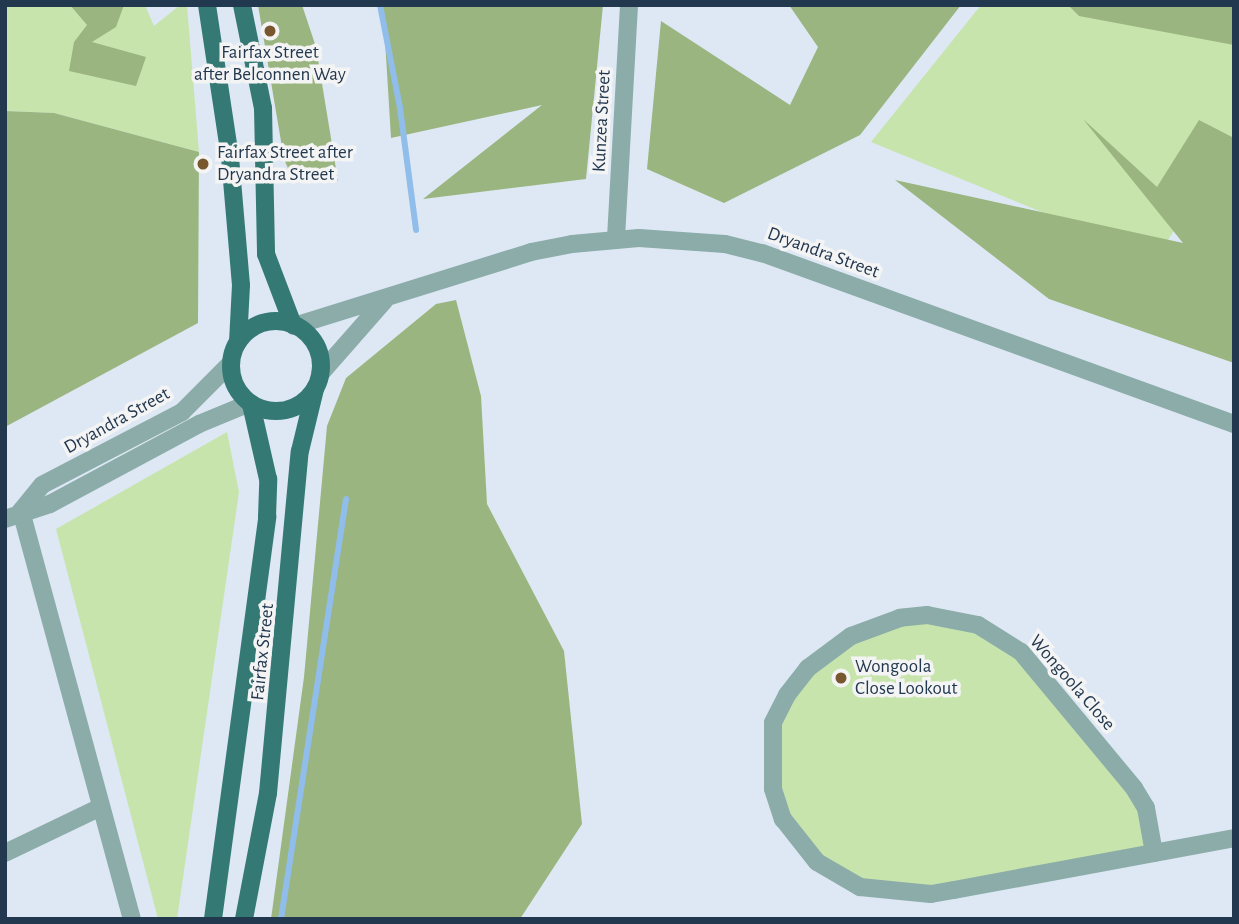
<!DOCTYPE html>
<html>
<head>
<meta charset="utf-8">
<style>
	body { margin:0 }
	#map { position:relative; width:1239px; height:924px; overflow:hidden; background:#dde8f4; font-family:"Alegreya Sans",sans-serif }
	div>[style] { position:absolute }
	.green>* { inset:0; background:#c7e4ac }
	.forest>* { inset:0; background:#9ab57f }
	.stream>* { height:6px; margin:-3px; padding:0 3px; transform-origin:3px; border-radius:3px; background:#91bdeb }
	.minor>* { height:18px; margin:-9px; padding:0 9px; transform-origin:9px; border-radius:9px; background:#8baca9 }
	.major>* { height:18px; margin:-9px; padding:0 9px; transform-origin:9px; border-radius:9px; background:#357975 }
	.major>.ring { margin:-9px; padding:0; box-sizing:content-box; background:none; border:18px solid #357975; border-radius:50% }
	.dots>* { width:19px; height:19px; translate:-50% -50%; box-sizing:border-box; border:4px solid #f4f4f4; border-radius:50% }
	span { translate:-50% -50%; white-space:nowrap; text-align:center; line-height:1.15; -webkit-text-stroke:7px #f4f4f4; paint-order:stroke }
	.poi-label { font-size:19px; color:#22384f }
	.left { translate:0 -50%; text-align:left }
	.street-label { font-size:19px; color:#22384f }
	.frame { position:absolute; inset:0; border:7px solid #22384f; pointer-events:none }
</style>
</head>
<body>
<div id="map">
	<div class="green">
		<div style="clip-path:polygon(5px 5px,145px 5px,154px 26px,180px 5px,187px 5px,199px 152px,54px 113px,5px 111px)"></div>
		<div style="clip-path:polygon(981px 5px,1234px 5px,1234px 136px,1156px 259px,871px 142px)"></div>
		<div style="clip-path:polygon(227px 432px,239px 492px,177px 919px,158px 919px,56px 529px)"></div>
		<div style="clip-path:polygon(900px 618px,1000px 636px,1134px 788px,1154px 853px,884px 892px,798px 841px,770px 756px,787px 695px,808px 668px)"></div>
	</div>
	<div class="forest">
		<div style="clip-path:polygon(70px 5px,124px 5px,116px 27px,92px 42px,146px 57px,136px 86px,69px 71px,74px 42px,87px 25px)"></div>
		<div style="clip-path:polygon(258px 5px,302px 5px,316px 47px,338px 181px,290px 173px,284px 159px)"></div>
		<div style="clip-path:polygon(334px 5px,603px 5px,586px 179px,423px 199px,542px 105px,391px 138px,383px 7px)"></div>
		<div style="clip-path:polygon(789px 5px,961px 5px,860px 135px,724px 203px,647px 169px,661px 21px,790px 105px,818px 47px)"></div>
		<div style="clip-path:polygon(1068px 5px,1234px 5px,1234px 45px,1079px 16px)"></div>
		<div style="clip-path:polygon(5px 111px,54px 113px,199px 152px,198px 323px,5px 427px)"></div>
		<div style="clip-path:polygon(1083px 119px,1157px 187px,1199px 120px,1234px 138px,1234px 363px,1049px 299px,895px 180px,1183px 243px)"></div>
		<div style="clip-path:polygon(456px 300px,481px 396px,487px 504px,564px 651px,582px 824px,520px 919px,271px 919px,304px 677px,327px 426px,346px 378px,436px 304px)"></div>
	</div>
	<div class="stream">
		<div style="left:380px;top:5px;width:105px;rotate:79deg"></div>
		<div style="left:400px;top:108px;width:123px;rotate:82.5deg"></div>
		<div style="left:281px;top:919px;width:425px;rotate:-81.2deg"></div>
	</div>
	<div class="minor">
		<div style="left:616px;top:238px;width:233px;rotate:-86.8deg"></div>
		<div style="left:294px;top:326px;width:248px;rotate:-17.3deg"></div>
		<div style="left:531px;top:252px;width:42px;rotate:-11deg"></div>
		<div style="left:572px;top:244px;width:67px;rotate:-5.1deg"></div>
		<div style="left:639px;top:238px;width:86px;rotate:4deg"></div>
		<div style="left:725px;top:244px;width:38px;rotate:14deg"></div>
		<div style="left:762px;top:253px;width:502px;rotate:19.91deg"></div>
		<div style="left:320px;top:374px;width:98px;rotate:-48.7deg"></div>
		<div style="left:21px;top:511px;width:423px;rotate:74.8deg"></div>
		<div style="left:21px;top:511px;width:33px;rotate:-51deg"></div>
		<div style="left:42px;top:485px;width:158px;rotate:-27.5deg"></div>
		<div style="left:182px;top:412px;width:69px;rotate:-45deg"></div>
		<div style="left:5px;top:519px;width:47px;rotate:-18.4deg"></div>
		<div style="left:50px;top:504px;width:169px;rotate:-28.2deg"></div>
		<div style="left:199px;top:424px;width:55px;rotate:-22.4deg"></div>
		<div style="left:5px;top:853px;width:106px;rotate:-25.6deg"></div>
		<div style="left:1154px;top:853px;width:46px;rotate:-100.1deg"></div>
		<div style="left:1146px;top:808px;width:23px;rotate:-121deg"></div>
		<div style="left:1134px;top:788px;width:177px;rotate:-129.7deg"></div>
		<div style="left:1021px;top:652px;width:51px;rotate:-147.9deg"></div>
		<div style="left:978px;top:625px;width:52px;rotate:-168.9deg"></div>
		<div style="left:927px;top:615px;width:27px;rotate:174deg"></div>
		<div style="left:900px;top:618px;width:52px;rotate:159.8deg"></div>
		<div style="left:851px;top:636px;width:54px;rotate:143.3deg"></div>
		<div style="left:808px;top:668px;width:34px;rotate:128deg"></div>
		<div style="left:787px;top:695px;width:31px;rotate:117deg"></div>
		<div style="left:773px;top:723px;width:66px;rotate:90deg"></div>
		<div style="left:773px;top:789px;width:32px;rotate:72deg"></div>
		<div style="left:783px;top:819px;width:55px;rotate:51.7deg"></div>
		<div style="left:817px;top:862px;width:50px;rotate:30.2deg"></div>
		<div style="left:860px;top:887px;width:71px;rotate:5.6deg"></div>
		<div style="left:931px;top:894px;width:23px;rotate:-10deg"></div>
		<div style="left:954px;top:890px;width:285px;rotate:-10.5deg"></div>
	</div>
	<div class="major">
		<div style="left:207px;top:5px;width:154px;rotate:81.4deg"></div>
		<div style="left:230px;top:157px;width:128px;rotate:85.1deg"></div>
		<div style="left:241px;top:285px;width:57px;rotate:93deg"></div>
		<div style="left:242px;top:5px;width:105px;rotate:78.5deg"></div>
		<div style="left:263px;top:108px;width:146px;rotate:88.8deg"></div>
		<div style="left:266px;top:254px;width:76px;rotate:69.2deg"></div>
		<div class="ring" style="left:231px;top:321px;width:72px;height:72px"></div>
		<div style="left:213px;top:919px;width:406px;rotate:-82.3deg"></div>
		<div style="left:267px;top:517px;width:38px;rotate:-88deg"></div>
		<div style="left:268px;top:479px;width:77px;rotate:-102.8deg"></div>
		<div style="left:244px;top:919px;width:128px;rotate:-79.2deg"></div>
		<div style="left:268px;top:793px;width:343px;rotate:-84.7deg"></div>
		<div style="left:300px;top:451px;width:64px;rotate:-76.4deg"></div>
	</div>
	<div class="dots">
		<div style="left:270px;top:31px;background:#78572e"></div>
		<div style="left:203px;top:164px;background:#78572e"></div>
		<div style="left:841px;top:678px;background:#78572e"></div>
	</div>
	<div class="poi-label">
		<span style="left:270px;top:64px">Fairfax Street<br>after Belconnen Way</span>
		<span class="left" style="left:217px;top:164px">Fairfax Street after<br>Dryandra Street</span>
		<span class="left" style="left:855px;top:678px">Wongoola<br>Close Lookout</span>
	</div>
	<div class="street-label">
		<span style="left:602px;top:121px;rotate:-87deg">Kunzea Street</span>
		<span style="left:823px;top:253px;rotate:20deg">Dryandra Street</span>
		<span style="left:117px;top:421px;rotate:-29deg">Dryandra Street</span>
		<span style="left:263px;top:652px;rotate:-84deg">Fairfax Street</span>
		<span style="left:1072px;top:683px;rotate:49deg">Wongoola Close</span>
	</div>
	<div class="frame"></div>
</div>
</body>
</html>
